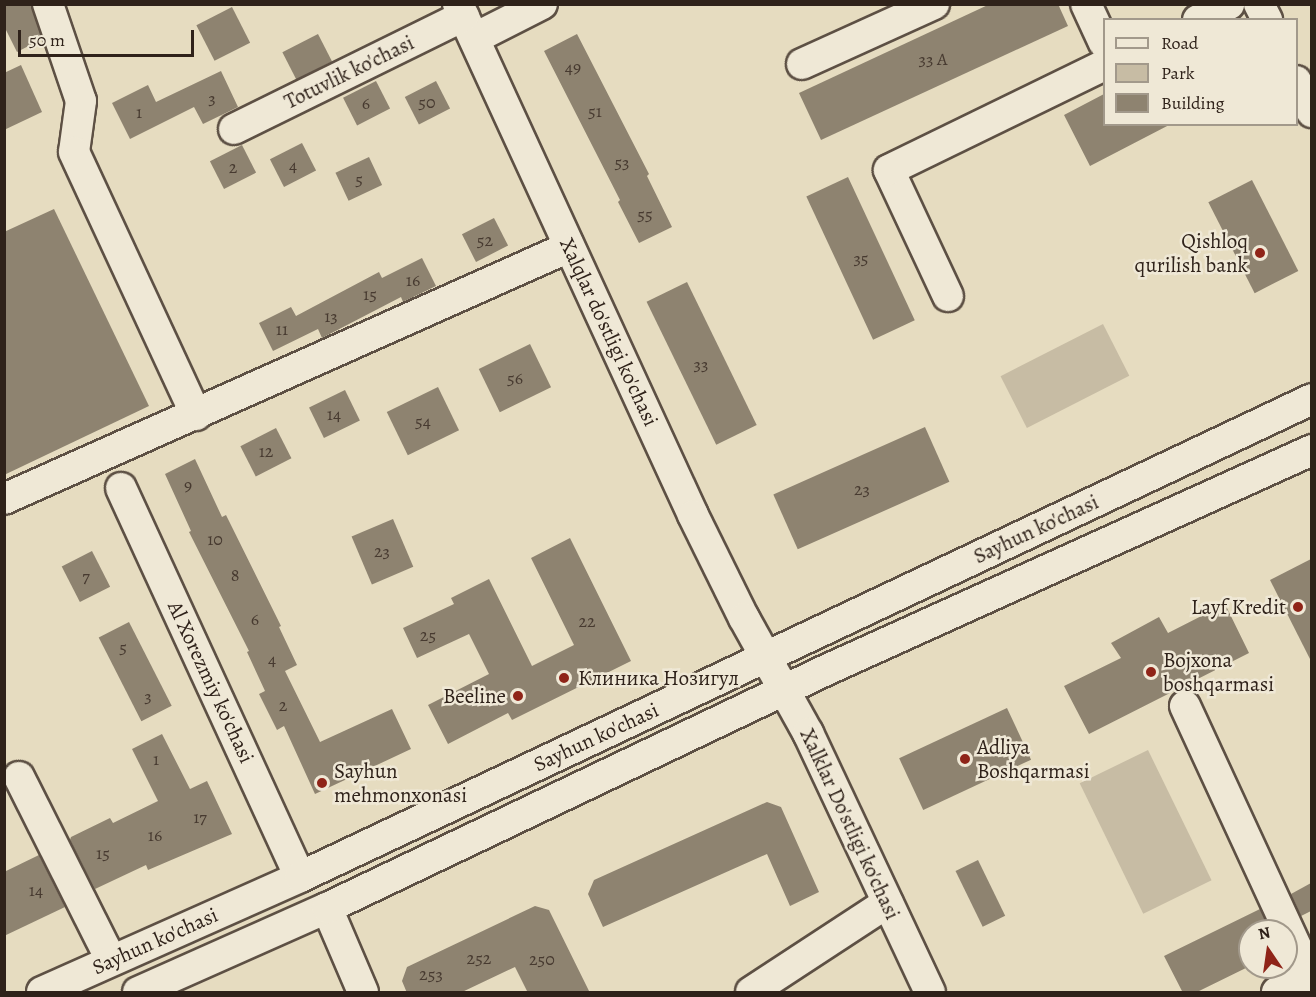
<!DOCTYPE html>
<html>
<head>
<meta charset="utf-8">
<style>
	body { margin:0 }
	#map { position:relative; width:1316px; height:997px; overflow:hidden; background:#e6dcc0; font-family:Alegreya,serif }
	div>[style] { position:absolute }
	.green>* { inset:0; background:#c7bca4; transform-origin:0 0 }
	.building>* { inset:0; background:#8e8370; transform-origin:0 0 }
	.roads { filter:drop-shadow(2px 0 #5d5044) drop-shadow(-2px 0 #5d5044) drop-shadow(0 2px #5d5044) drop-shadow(0 -2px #5d5044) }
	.minor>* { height:30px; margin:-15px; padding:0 15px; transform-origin:15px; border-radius:15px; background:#efe8d6 }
	.dots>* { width:16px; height:16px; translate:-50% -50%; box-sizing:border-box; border:3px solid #efe8d6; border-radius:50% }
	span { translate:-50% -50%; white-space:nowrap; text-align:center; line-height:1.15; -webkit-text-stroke:5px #efe8d6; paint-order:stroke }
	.number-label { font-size:18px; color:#473a30 }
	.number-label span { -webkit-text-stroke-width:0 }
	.street-label { font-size:21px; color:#2f221a }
	.poi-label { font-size:21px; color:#2f221a }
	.right { translate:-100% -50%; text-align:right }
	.left { translate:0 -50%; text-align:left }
	.frame { position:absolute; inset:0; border:6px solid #2f221a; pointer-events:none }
	.legend { position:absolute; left:1103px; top:18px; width:195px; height:108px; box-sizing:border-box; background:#efe8d6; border:2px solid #a2998b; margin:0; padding:8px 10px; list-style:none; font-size:18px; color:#2f221a }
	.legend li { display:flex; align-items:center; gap:12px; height:30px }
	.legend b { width:30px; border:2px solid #a2998b }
	.north { position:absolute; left:1238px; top:919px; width:60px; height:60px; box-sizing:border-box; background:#efe8d6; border:2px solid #a2998b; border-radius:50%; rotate:347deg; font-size:16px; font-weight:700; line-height:24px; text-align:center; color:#2f221a }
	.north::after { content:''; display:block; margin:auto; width:21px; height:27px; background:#8f2418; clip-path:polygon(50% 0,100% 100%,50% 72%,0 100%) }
	.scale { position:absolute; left:18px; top:30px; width:176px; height:27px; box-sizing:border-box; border:3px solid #2f221a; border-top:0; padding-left:8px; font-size:18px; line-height:21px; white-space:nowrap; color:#2f221a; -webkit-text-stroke:4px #efe8d6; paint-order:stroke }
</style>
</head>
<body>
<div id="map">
	<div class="green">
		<div style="left:1103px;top:324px;width:58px;height:115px;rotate:63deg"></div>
		<div style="left:1148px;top:750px;width:145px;height:76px;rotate:64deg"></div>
	</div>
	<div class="building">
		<div style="clip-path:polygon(4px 4px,31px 4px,42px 39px,17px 52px,4px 26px)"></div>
		<div style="clip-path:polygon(990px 4px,1058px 4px,1068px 26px,821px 140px,799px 93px)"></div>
		<div style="left:232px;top:7px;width:40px;height:40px;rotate:63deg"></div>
		<div style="left:318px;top:34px;width:31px;height:40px;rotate:63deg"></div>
		<div style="clip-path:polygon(577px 34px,649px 174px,647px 176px,672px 227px,639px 243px,618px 202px,620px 200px,544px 51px)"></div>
		<div style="clip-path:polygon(21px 65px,42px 112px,4px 130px,4px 73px)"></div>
		<div style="clip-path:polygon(221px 71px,238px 107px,203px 124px,194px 107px,130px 139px,112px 103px,148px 85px,156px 102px)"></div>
		<div style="left:376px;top:81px;width:31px;height:37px;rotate:63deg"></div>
		<div style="left:436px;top:81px;width:31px;height:35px;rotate:63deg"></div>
		<div style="clip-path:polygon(1104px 94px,1104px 124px,1171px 124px,1090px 166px,1064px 115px)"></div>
		<div style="left:302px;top:143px;width:31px;height:36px;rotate:63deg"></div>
		<div style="left:242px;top:145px;width:31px;height:36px;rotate:63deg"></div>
		<div style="left:369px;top:157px;width:31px;height:37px;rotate:65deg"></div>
		<div style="left:848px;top:177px;width:158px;height:46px;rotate:65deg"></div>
		<div style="left:1252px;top:180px;width:102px;height:49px;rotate:63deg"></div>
		<div style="clip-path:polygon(54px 209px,149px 406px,4px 475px,4px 232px)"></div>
		<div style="left:494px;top:218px;width:31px;height:36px;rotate:63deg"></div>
		<div style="clip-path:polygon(422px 258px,436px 286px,403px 302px,401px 297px,322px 338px,318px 329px,273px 351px,259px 323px,291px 307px,296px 316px,379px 272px,382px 278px)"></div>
		<div style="left:687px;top:282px;width:159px;height:45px;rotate:64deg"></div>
		<div style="left:530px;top:344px;width:48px;height:57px;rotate:64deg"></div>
		<div style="left:438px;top:387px;width:48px;height:57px;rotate:64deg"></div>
		<div style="left:345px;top:390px;width:34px;height:40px;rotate:64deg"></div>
		<div style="left:925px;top:427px;width:60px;height:166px;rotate:66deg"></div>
		<div style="left:276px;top:428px;width:34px;height:40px;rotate:63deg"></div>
		<div style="clip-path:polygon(195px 459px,222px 517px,226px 515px,281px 626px,279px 627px,297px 665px,285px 671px,320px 742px,392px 709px,411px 749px,315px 794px,284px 726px,277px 730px,259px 694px,265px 691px,247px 652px,249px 651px,189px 532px,191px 531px,165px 474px)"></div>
		<div style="left:393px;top:519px;width:52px;height:45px;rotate:67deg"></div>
		<div style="clip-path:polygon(570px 538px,631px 661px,512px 720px,508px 713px,448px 744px,428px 705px,489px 674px,469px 634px,417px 658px,403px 628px,454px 604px,451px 598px,489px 579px,532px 666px,574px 645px,531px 558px)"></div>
		<div style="left:92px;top:551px;width:40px;height:34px;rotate:63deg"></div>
		<div style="clip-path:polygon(1311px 559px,1311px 661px,1270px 580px)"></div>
		<div style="clip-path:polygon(1225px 604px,1249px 653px,1089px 734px,1064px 686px,1121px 658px,1111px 643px,1159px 617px,1168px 633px)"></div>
		<div style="left:129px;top:622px;width:94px;height:34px;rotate:63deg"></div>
		<div style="left:1007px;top:708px;width:57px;height:119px;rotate:65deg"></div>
		<div style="clip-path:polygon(162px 734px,190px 789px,207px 781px,232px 834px,148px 870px,146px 865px,95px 889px,70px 840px,71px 837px,110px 818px,113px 823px,158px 801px,132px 749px)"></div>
		<div style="clip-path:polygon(767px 802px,781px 807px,819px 892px,790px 906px,767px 854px,603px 927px,588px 894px,594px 880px)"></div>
		<div style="clip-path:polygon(39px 855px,65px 907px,4px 936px,4px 872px)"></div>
		<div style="left:978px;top:860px;width:62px;height:25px;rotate:64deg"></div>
		<div style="clip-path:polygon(1311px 883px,1311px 911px,1301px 916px,1291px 894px)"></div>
		<div style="clip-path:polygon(535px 906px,549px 910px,590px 993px,528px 993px,515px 967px,460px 993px,407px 993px,402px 981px,407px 967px)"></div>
		<div style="clip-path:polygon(1260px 909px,1270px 931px,1250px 931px,1250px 966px,1195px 993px,1183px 993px,1164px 956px)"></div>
	</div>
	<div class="roads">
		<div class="minor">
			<div style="left:48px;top:4px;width:102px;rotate:71.2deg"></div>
			<div style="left:81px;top:101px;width:51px;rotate:97.8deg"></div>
			<div style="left:74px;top:152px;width:290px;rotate:65.1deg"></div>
			<div style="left:458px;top:4px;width:562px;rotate:65.3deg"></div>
			<div style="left:693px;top:515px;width:115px;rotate:63.7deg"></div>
			<div style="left:744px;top:618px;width:132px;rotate:60.9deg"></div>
			<div style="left:808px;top:733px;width:286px;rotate:64.8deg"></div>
			<div style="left:1086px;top:4px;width:43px;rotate:65.2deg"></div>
			<div style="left:1259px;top:4px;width:18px;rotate:63deg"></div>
			<div style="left:1198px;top:20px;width:35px;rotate:-27deg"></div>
			<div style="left:475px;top:38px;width:75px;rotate:-26.9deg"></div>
			<div style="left:802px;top:64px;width:145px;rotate:-24.4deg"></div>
			<div style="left:1296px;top:81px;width:35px;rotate:63deg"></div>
			<div style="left:234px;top:129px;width:256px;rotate:-26.2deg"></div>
			<div style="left:948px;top:296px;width:139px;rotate:-115.1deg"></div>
			<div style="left:889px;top:170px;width:239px;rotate:-26deg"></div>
			<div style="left:121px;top:488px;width:428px;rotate:65.3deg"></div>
			<div style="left:4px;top:499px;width:619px;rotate:-24.04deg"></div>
			<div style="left:1185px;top:706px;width:298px;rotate:65.2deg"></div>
			<div style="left:19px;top:777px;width:205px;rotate:63.3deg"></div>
			<div style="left:327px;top:908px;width:91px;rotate:66.8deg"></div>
			<div style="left:42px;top:992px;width:282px;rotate:-24deg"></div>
			<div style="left:300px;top:877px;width:1119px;rotate:-25.28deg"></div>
			<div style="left:138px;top:992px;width:207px;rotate:-24deg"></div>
			<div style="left:327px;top:908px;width:551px;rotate:-25.49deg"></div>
			<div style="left:824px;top:671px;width:536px;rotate:-24.36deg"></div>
			<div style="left:751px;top:992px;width:163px;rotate:-33.2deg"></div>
			<div style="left:1277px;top:992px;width:38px;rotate:-25deg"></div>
		</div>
	</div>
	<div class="dots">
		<div style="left:1260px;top:253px;background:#8f2418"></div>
		<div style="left:1298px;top:607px;background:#8f2418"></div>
		<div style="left:1151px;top:672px;background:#8f2418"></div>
		<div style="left:564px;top:678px;background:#8f2418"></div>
		<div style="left:518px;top:696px;background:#8f2418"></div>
		<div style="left:965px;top:759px;background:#8f2418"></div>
		<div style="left:322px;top:783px;background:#8f2418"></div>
	</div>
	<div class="number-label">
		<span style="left:933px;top:59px">33 А</span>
		<span style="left:573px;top:67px">49</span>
		<span style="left:212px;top:98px">3</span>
		<span style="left:427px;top:102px">50</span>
		<span style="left:366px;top:103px">6</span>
		<span style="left:595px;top:111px">51</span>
		<span style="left:139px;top:112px">1</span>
		<span style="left:622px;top:162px">53</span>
		<span style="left:293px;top:165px">4</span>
		<span style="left:233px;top:167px">2</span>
		<span style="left:359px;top:179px">5</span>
		<span style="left:645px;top:214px">55</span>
		<span style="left:485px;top:240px">52</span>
		<span style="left:861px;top:258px">35</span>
		<span style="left:413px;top:280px">16</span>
		<span style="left:370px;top:294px">15</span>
		<span style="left:331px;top:316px">13</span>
		<span style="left:282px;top:329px">11</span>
		<span style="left:701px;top:364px">33</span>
		<span style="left:515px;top:378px">56</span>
		<span style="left:334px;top:414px">14</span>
		<span style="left:423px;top:421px">54</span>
		<span style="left:266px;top:451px">12</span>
		<span style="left:188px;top:485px">9</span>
		<span style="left:862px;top:489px">23</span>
		<span style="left:215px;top:539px">10</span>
		<span style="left:382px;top:551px">23</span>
		<span style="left:235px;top:575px">8</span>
		<span style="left:86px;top:576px">7</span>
		<span style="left:255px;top:619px">6</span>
		<span style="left:587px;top:621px">22</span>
		<span style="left:428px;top:635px">25</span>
		<span style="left:123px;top:647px">5</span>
		<span style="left:272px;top:659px">4</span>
		<span style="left:148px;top:696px">3</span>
		<span style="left:283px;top:705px">2</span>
		<span style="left:156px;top:759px">1</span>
		<span style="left:200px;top:817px">17</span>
		<span style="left:155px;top:835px">16</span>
		<span style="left:103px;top:853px">15</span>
		<span style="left:36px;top:890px">14</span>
		<span style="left:479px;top:958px">252</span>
		<span style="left:542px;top:959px">250</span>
		<span style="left:431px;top:974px">253</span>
	</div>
	<div class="street-label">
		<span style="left:349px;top:72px;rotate:-26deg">Totuvlik ko'chasi</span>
		<span style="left:609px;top:332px;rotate:65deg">Xalqlar do'stligi ko'chasi</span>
		<span style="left:1036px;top:529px;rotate:-25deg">Sayhun ko'chasi</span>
		<span style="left:211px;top:682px;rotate:65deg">Al Xorezmiy ko'chasi</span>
		<span style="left:596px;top:737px;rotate:-25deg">Sayhun ko'chasi</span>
		<span style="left:850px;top:824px;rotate:65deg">Xalklar Do'stligi ko'chasi</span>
		<span style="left:155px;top:941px;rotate:-24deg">Sayhun ko'chasi</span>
	</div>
	<div class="poi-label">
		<span class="right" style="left:1248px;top:253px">Qishloq<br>qurilish bank</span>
		<span class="right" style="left:1286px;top:607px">Layf Kredit</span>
		<span class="left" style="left:1163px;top:672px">Bojxona<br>boshqarmasi</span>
		<span class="left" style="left:578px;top:678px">Клиника Нозигул</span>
		<span class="right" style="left:506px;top:696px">Beeline</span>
		<span class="left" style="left:977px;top:759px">Adliya<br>Boshqarmasi</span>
		<span class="left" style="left:334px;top:783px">Sayhun<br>mehmonxonasi</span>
	</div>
	<div class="frame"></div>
	<ul class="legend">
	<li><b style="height:8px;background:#efe8d6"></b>Road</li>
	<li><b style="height:16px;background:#c7bca4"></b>Park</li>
	<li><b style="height:16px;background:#8e8370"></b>Building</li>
	</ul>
	<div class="north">N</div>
	<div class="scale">50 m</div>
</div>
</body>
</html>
